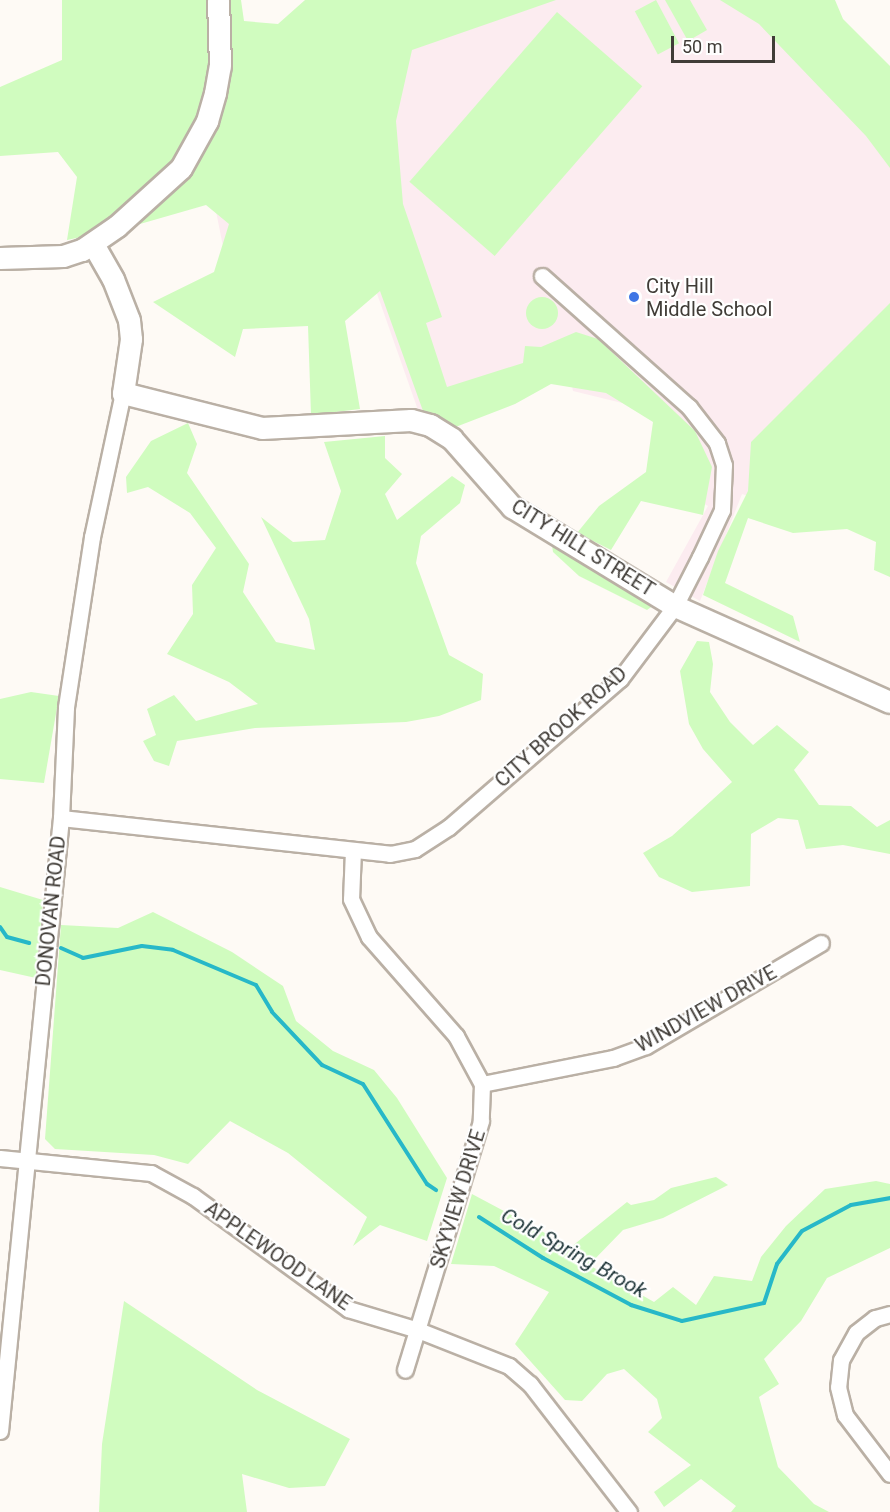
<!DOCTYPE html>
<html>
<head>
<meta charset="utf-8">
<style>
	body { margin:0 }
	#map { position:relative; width:890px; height:1512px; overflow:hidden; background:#fefaf5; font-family:Roboto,sans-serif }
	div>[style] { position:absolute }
	.education>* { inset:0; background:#fcecf0 }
	.green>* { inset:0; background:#d0fcbf; transform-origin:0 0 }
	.round { border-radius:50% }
	.stream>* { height:4px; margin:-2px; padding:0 2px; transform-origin:2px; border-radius:2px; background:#27b8c8 }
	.roads { filter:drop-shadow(2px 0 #bab0a5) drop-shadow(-2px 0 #bab0a5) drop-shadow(0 2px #bab0a5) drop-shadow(0 -2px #bab0a5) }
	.street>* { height:15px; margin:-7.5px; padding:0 7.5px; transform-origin:7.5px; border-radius:7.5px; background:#fff }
	.secondary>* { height:21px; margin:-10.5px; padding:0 10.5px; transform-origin:10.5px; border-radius:10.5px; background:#fff }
	.dots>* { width:16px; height:16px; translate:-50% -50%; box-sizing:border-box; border:3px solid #fff; border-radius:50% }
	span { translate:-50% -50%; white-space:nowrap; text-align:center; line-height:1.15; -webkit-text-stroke:4.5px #fff; paint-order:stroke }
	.poi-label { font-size:20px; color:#403c37 }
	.left { translate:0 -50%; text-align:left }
	.street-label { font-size:20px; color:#403c37 }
	.water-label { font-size:21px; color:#1d3437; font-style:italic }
	.scale { position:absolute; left:671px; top:36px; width:104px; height:27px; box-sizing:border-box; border:3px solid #403c37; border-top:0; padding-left:8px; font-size:18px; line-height:21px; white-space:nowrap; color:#403c37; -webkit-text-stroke:4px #fff; paint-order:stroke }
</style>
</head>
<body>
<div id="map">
	<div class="education">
		<div style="clip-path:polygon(454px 0,795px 0,890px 88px,890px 461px,871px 535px,742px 494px,700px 601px,666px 582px,708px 506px,650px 474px,663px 413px,573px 391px,569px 372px,454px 424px,419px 413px,375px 288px,227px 266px,205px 157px)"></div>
	</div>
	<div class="green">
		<div style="clip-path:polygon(62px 0,241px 0,244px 21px,278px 24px,305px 0,556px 0,412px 50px,396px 121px,403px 204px,442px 317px,426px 323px,447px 387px,523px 363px,525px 346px,541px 347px,576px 332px,598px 339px,695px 431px,712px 467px,703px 515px,641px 501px,611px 550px,577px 533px,599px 506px,646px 472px,653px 422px,606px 393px,551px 384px,515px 404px,453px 428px,423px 411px,380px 291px,345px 321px,360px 409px,311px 415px,308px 326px,243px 329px,235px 357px,153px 302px,214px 272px,229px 224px,206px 205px,133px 226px,67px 240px,77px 177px,58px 152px,0 156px,0 87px,62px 60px)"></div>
		<div style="left:656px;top:0;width:49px;height:24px;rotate:62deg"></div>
		<div style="clip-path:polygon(665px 0,690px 0,707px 30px,688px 41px)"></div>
		<div style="clip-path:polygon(720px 0,835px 0,843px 19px,890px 66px,890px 168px,866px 136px,759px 24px)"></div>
		<div style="left:557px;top:12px;width:113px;height:225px;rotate:41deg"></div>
		<div class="round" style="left:526px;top:297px;width:32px;height:32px"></div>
		<div style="clip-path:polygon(890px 303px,890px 577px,874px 570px,876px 542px,847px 529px,793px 533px,748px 518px,725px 583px,793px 616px,800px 642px,703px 595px,718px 551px,748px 491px,751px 442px)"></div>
		<div style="clip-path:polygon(188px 423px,197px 444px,187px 473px,249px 564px,243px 592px,276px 642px,315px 650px,309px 619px,261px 517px,293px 542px,325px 540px,341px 491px,324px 442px,385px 436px,385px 458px,402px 474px,385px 494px,397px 520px,452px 476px,465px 485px,460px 503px,421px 536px,416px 563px,449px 655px,483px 674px,481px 700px,439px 716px,406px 722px,255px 728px,177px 741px,169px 766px,154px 761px,143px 741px,156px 735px,147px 709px,174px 695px,196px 721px,258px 704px,229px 682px,167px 654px,193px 614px,192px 585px,216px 548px,190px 513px,148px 487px,127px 493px,126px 477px,151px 441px)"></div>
		<div style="clip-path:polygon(551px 539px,654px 605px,647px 610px,579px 576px,553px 552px)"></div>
		<div style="clip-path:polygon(697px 641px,709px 642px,713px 664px,710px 692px,730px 722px,753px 745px,777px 725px,809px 752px,794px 770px,819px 805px,851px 806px,877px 827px,890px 820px,890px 854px,843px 845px,806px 849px,798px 820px,778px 818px,751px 834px,750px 886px,692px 892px,659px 877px,643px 853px,672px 836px,732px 782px,703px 749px,689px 724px,680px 671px)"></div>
		<div style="clip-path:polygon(31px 692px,59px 696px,44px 783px,0 779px,0 699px)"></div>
		<div style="clip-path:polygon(0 887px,43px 900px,36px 978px,0 970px)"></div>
		<div style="clip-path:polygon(153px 912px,232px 952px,283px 986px,296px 1021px,333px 1051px,374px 1070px,397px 1098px,447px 1178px,427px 1241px,380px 1225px,353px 1246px,367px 1217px,288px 1153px,230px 1121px,188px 1164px,154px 1155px,55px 1149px,45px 1139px,61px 925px,118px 928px)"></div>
		<div style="clip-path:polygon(716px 1177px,728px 1185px,663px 1218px,623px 1230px,589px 1265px,654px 1302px,673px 1287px,696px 1305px,714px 1276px,752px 1281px,761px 1257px,786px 1226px,825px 1189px,876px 1181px,890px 1184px,890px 1248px,827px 1278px,801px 1321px,764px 1359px,779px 1384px,759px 1397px,778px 1467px,814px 1504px,829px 1512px,731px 1512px,736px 1506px,701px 1479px,664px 1507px,654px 1492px,691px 1465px,648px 1432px,662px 1418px,657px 1399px,624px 1369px,607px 1374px,582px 1401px,565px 1400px,515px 1344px,549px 1292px,494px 1266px,451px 1264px,472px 1194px,571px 1247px,627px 1202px,631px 1205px,654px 1200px,671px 1188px)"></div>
		<div style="clip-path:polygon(124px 1301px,257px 1390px,350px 1439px,325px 1486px,289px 1488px,242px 1474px,247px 1512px,99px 1512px,102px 1444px)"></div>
	</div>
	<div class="stream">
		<div style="left:0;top:927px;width:12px;rotate:55deg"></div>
		<div style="left:7px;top:937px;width:23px;rotate:15deg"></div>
		<div style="left:61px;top:948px;width:24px;rotate:24deg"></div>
		<div style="left:83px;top:958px;width:60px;rotate:-11.5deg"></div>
		<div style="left:142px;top:946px;width:31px;rotate:7deg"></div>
		<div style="left:173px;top:950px;width:90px;rotate:22.9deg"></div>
		<div style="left:256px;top:985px;width:31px;rotate:59deg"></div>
		<div style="left:272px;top:1012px;width:73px;rotate:46.7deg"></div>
		<div style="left:322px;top:1065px;width:45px;rotate:24.9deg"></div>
		<div style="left:363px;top:1084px;width:119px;rotate:57.4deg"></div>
		<div style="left:427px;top:1184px;width:11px;rotate:34deg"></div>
		<div style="left:479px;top:1217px;width:76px;rotate:32.6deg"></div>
		<div style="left:543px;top:1258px;width:100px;rotate:28.1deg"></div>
		<div style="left:631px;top:1305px;width:53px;rotate:17.4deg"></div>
		<div style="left:682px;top:1321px;width:84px;rotate:-12.4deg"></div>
		<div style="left:764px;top:1303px;width:41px;rotate:-71.6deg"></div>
		<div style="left:777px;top:1264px;width:41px;rotate:-52.9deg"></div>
		<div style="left:802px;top:1231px;width:55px;rotate:-28deg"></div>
		<div style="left:851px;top:1205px;width:40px;rotate:-10deg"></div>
	</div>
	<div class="roads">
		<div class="street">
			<div style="left:61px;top:818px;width:331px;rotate:6.2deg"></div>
			<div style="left:390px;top:854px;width:25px;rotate:-11deg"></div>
			<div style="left:415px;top:849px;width:40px;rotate:-32.9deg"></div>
			<div style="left:449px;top:827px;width:226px;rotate:-40.9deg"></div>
			<div style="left:620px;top:679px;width:91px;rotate:-53deg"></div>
			<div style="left:675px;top:606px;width:55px;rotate:-63deg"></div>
			<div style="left:700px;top:557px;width:52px;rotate:-64.9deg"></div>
			<div style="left:722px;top:510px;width:45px;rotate:-87.5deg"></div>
			<div style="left:724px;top:465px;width:23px;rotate:-108deg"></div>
			<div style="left:717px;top:443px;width:46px;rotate:-127.9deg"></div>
			<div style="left:689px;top:407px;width:197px;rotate:-138.3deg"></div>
			<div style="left:353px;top:850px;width:49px;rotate:92.3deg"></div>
			<div style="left:351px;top:899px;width:42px;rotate:64.7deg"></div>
			<div style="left:369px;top:937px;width:132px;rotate:48.7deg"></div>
			<div style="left:456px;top:1036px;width:55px;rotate:61.6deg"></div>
			<div style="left:482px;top:1084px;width:37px;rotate:92deg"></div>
			<div style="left:481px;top:1121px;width:260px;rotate:107deg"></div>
			<div style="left:482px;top:1084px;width:134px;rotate:-11.2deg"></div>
			<div style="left:613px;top:1058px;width:35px;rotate:-20deg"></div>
			<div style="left:646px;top:1046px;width:203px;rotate:-30.5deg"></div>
			<div style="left:0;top:1158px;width:152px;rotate:5.7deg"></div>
			<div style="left:151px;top:1173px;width:48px;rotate:28.7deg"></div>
			<div style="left:193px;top:1196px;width:192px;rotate:36.1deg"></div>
			<div style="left:348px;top:1309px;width:73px;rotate:16.7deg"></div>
			<div style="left:418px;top:1330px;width:98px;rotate:21.6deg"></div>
			<div style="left:509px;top:1366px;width:28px;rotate:41deg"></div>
			<div style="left:530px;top:1384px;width:162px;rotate:52.3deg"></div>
			<div style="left:890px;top:1314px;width:16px;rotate:165deg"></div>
			<div style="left:875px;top:1318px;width:24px;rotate:142deg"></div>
			<div style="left:856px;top:1333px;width:31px;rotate:119deg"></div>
			<div style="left:841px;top:1360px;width:27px;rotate:96deg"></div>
			<div style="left:838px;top:1387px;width:29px;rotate:76deg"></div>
			<div style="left:845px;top:1415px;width:74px;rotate:52.7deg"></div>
			<div style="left:0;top:1431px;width:616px;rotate:-84.32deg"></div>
			<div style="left:61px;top:818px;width:111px;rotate:-87.4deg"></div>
			<div style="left:66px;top:707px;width:172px;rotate:-81.3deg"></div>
			<div style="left:92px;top:537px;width:147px;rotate:-77.9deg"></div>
		</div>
		<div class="secondary">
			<div style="left:93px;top:244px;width:40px;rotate:60.3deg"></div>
			<div style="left:113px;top:279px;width:44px;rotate:68.7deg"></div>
			<div style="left:129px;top:320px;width:19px;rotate:84deg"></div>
			<div style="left:131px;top:339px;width:55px;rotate:98.4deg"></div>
			<div style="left:123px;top:393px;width:143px;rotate:14.1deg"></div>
			<div style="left:262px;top:428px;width:149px;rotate:-3.1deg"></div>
			<div style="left:411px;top:420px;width:20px;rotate:15deg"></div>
			<div style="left:430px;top:425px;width:26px;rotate:32deg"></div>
			<div style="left:452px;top:439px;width:91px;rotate:48.6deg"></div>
			<div style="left:512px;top:507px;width:191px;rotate:31.3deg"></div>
			<div style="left:675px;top:606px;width:235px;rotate:24.1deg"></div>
			<div style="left:0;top:258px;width:63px;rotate:-1.8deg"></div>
			<div style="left:63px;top:256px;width:20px;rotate:-18deg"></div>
			<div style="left:82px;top:250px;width:42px;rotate:-34.4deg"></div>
			<div style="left:117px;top:226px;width:86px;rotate:-42.2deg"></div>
			<div style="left:181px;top:168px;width:54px;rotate:-61deg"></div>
			<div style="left:207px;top:121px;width:29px;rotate:-74deg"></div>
			<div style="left:215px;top:93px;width:27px;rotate:-80deg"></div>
			<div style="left:220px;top:66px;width:66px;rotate:-91.7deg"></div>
		</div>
	</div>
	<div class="dots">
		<div style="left:634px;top:297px;background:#3e76e5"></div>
	</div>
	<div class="poi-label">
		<span class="left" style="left:646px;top:298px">City Hill<br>Middle School</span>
	</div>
	<div class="street-label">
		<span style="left:583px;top:548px;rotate:32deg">CITY HILL STREET</span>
		<span style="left:561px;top:727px;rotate:-42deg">CITY BROOK ROAD</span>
		<span style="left:51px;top:911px;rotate:-84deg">DONOVAN ROAD</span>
		<span style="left:706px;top:1009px;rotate:-29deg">WINDVIEW DRIVE</span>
		<span style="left:458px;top:1199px;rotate:-73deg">SKYVIEW DRIVE</span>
		<span style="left:278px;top:1256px;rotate:35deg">APPLEWOOD LANE</span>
	</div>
	<div class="water-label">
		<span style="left:574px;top:1253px;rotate:29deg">Cold Spring Brook</span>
	</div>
	<div class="scale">50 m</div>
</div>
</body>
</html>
